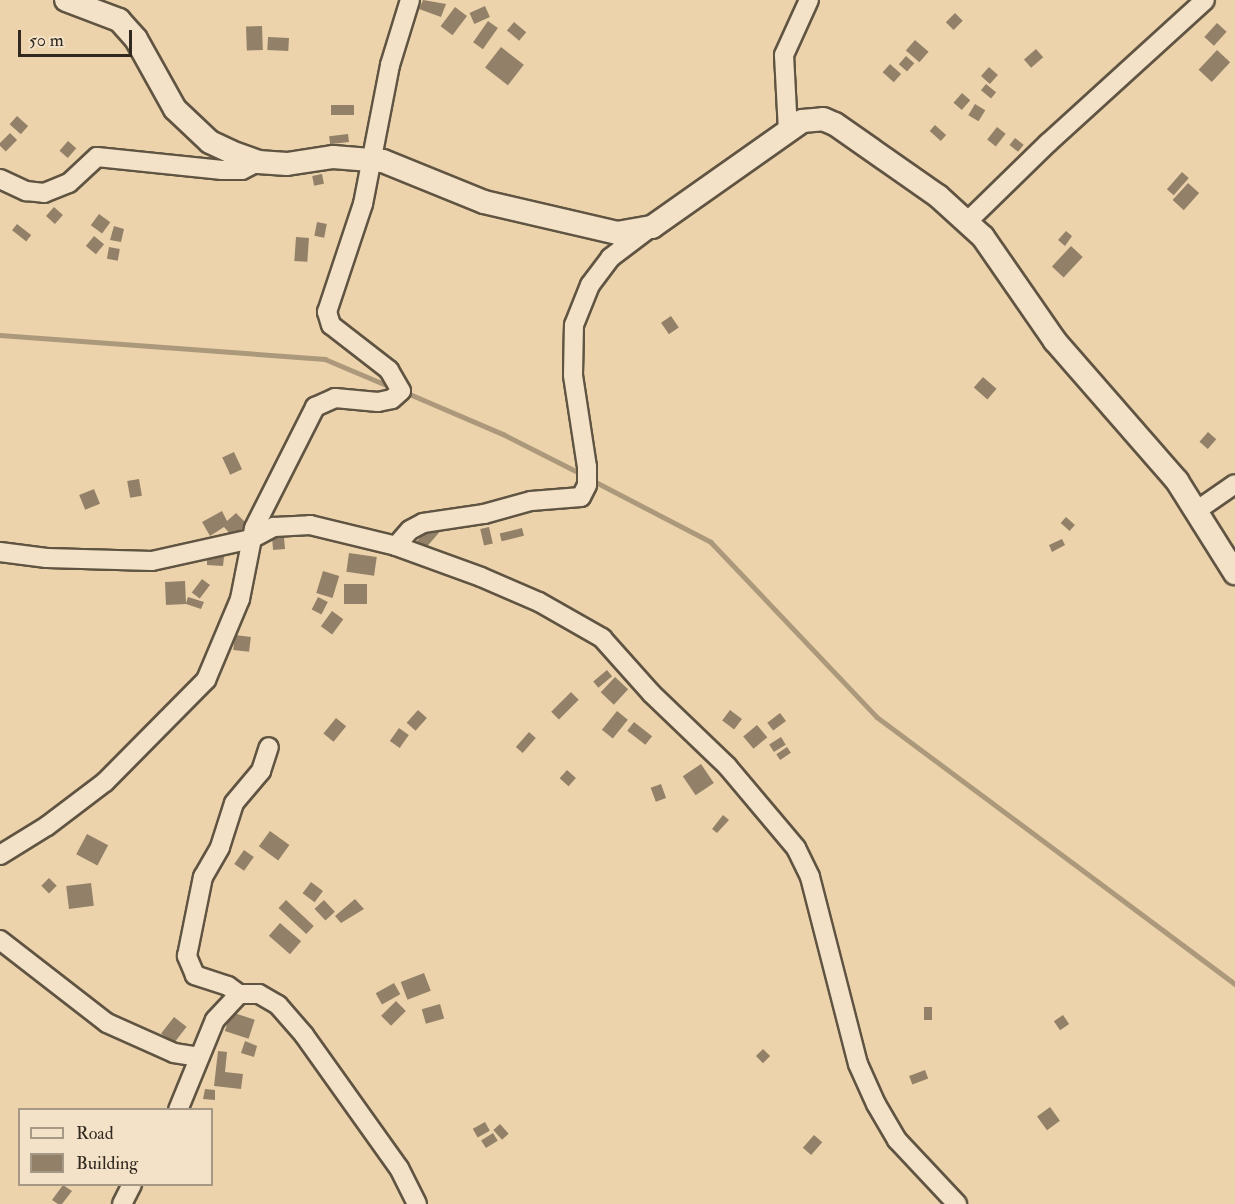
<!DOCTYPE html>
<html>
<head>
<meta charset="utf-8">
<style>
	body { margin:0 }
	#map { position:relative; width:1235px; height:1204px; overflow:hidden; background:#ecd3ab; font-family:"IM FELL Double Pica",serif }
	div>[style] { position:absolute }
	.stream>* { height:4.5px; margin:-2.25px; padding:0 2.25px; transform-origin:2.25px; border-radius:2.25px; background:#ac997b }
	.building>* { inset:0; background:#928168; transform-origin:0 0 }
	.roads { filter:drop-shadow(2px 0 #605442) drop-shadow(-2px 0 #605442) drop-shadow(0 2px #605442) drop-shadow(0 -2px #605442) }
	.minor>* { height:18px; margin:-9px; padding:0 9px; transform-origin:9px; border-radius:9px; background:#f3e2c8 }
	.tertiary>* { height:22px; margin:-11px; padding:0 11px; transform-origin:11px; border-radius:11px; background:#f3e2c8 }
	span { translate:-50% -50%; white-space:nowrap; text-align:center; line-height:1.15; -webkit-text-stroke:4.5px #f3e2c8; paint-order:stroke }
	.legend { position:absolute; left:18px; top:1108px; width:195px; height:78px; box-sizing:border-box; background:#f3e2c8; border:2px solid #a59884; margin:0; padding:8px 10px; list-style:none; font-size:18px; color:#31291f }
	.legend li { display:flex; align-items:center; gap:12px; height:30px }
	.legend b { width:30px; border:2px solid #a59884 }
	.scale { position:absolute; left:18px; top:30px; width:114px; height:27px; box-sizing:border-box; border:3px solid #31291f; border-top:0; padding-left:8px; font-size:18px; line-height:21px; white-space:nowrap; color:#31291f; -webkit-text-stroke:4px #f3e2c8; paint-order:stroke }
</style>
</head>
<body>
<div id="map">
	<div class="stream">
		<div style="left:0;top:335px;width:326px;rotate:4.2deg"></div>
		<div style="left:325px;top:359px;width:72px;rotate:23deg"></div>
		<div style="left:405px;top:392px;width:107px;rotate:23.2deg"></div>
		<div style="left:503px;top:434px;width:89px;rotate:26.9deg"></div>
		<div style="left:592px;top:480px;width:134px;rotate:27.5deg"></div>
		<div style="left:711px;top:542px;width:241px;rotate:46.5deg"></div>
		<div style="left:877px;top:717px;width:447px;rotate:36.7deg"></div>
	</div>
	<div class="building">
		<div style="clip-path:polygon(423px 0,446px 4px,441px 17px,419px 9px)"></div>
		<div style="left:485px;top:6px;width:12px;height:17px;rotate:66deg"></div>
		<div style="left:455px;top:7px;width:15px;height:24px;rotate:37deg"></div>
		<div style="left:955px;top:13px;width:11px;height:13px;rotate:45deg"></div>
		<div style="left:488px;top:21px;width:12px;height:26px;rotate:35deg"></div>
		<div style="left:514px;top:22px;width:16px;height:11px;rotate:40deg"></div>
		<div style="left:1217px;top:23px;width:13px;height:19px;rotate:42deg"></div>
		<div style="left:262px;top:26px;width:24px;height:16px;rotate:88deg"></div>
		<div style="left:268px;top:37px;width:21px;height:13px;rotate:3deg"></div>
		<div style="left:915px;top:40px;width:18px;height:14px;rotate:41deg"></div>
		<div style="left:501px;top:47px;width:29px;height:26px;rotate:38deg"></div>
		<div style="left:1036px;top:49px;width:11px;height:16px;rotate:49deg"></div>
		<div style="left:1217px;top:50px;width:18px;height:27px;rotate:43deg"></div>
		<div style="left:906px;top:56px;width:11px;height:11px;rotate:41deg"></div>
		<div style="left:890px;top:64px;width:15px;height:11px;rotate:42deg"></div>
		<div style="left:989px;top:67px;width:12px;height:12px;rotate:42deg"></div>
		<div style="left:986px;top:84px;width:13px;height:8px;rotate:39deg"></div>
		<div style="left:962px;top:93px;width:11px;height:13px;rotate:41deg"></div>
		<div style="left:975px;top:104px;width:12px;height:13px;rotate:31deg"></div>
		<div style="left:331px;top:105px;width:23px;height:10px"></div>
		<div style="left:17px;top:116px;width:15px;height:11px;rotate:42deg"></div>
		<div style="left:935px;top:125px;width:15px;height:8px;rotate:42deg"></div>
		<div style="left:997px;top:127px;width:11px;height:16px;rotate:38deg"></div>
		<div style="left:10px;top:133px;width:10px;height:16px;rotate:45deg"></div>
		<div style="left:348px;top:134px;width:8px;height:19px;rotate:83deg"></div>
		<div style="left:1015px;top:138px;width:11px;height:9px;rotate:38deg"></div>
		<div style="left:68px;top:141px;width:11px;height:13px;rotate:41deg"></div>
		<div style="left:1182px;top:172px;width:9px;height:23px;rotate:41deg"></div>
		<div style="left:322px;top:174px;width:10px;height:10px;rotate:79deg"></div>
		<div style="left:1188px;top:183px;width:15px;height:23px;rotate:42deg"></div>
		<div style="left:54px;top:207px;width:12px;height:12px;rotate:42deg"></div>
		<div style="left:99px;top:214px;width:14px;height:14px;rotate:36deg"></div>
		<div style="left:317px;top:222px;width:10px;height:14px;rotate:11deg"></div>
		<div style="left:17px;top:224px;width:18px;height:8px;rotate:38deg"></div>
		<div style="clip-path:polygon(114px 226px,124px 229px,121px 242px,110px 240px)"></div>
		<div style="clip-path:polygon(1066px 231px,1072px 236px,1065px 246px,1058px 240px)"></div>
		<div style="left:94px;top:236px;width:13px;height:13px;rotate:39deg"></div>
		<div style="left:296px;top:237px;width:13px;height:24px;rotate:4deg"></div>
		<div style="left:1071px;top:246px;width:16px;height:28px;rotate:43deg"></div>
		<div style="left:109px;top:247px;width:11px;height:12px;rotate:10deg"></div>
		<div style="left:671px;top:316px;width:14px;height:12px;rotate:56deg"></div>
		<div style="left:983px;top:377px;width:18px;height:14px;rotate:41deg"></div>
		<div style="left:1208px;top:432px;width:11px;height:13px;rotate:41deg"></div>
		<div style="left:234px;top:452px;width:19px;height:13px;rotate:65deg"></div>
		<div style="left:139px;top:479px;width:17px;height:12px;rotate:80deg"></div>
		<div style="left:94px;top:489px;width:16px;height:16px;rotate:68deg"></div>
		<div style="clip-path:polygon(222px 511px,227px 521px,236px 513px,247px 524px,233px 537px,224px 527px,210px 536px,202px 522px)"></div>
		<div style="left:1066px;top:517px;width:12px;height:8px;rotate:42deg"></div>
		<div style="left:432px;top:524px;width:11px;height:26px;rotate:41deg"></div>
		<div style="left:489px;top:527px;width:17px;height:9px;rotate:77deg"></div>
		<div style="left:522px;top:528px;width:8px;height:23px;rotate:76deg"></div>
		<div style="left:284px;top:537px;width:12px;height:12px;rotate:85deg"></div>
		<div style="clip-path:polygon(1062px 539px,1065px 545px,1052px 552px,1049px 545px)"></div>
		<div style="left:349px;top:553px;width:28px;height:19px;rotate:8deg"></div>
		<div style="clip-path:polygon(207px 557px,224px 557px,223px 566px,207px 565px)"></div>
		<div style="left:323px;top:571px;width:17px;height:23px;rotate:17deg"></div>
		<div style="left:202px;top:579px;width:10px;height:17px;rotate:37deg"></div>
		<div style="clip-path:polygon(185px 581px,186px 603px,188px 597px,204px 602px,201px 609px,186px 604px,166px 605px,165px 582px)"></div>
		<div style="left:344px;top:584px;width:23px;height:20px"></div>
		<div style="left:318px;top:597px;width:11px;height:14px;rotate:27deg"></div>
		<div style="left:332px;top:611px;width:14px;height:19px;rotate:36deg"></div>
		<div style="left:235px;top:635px;width:16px;height:15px;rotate:7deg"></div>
		<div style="left:607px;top:670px;width:8px;height:18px;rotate:50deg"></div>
		<div style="left:615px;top:677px;width:18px;height:21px;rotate:43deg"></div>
		<div style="left:571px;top:692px;width:11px;height:28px;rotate:45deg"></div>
		<div style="left:418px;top:710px;width:12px;height:17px;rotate:42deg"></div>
		<div style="left:730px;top:710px;width:15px;height:13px;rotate:37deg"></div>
		<div style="left:617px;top:711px;width:14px;height:24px;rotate:39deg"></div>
		<div style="left:780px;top:713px;width:10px;height:16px;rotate:53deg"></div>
		<div style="left:336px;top:718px;width:13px;height:20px;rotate:39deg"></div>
		<div style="left:634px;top:722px;width:23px;height:11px;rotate:38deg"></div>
		<div style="left:757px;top:725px;width:16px;height:18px;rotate:50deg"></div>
		<div style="left:399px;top:728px;width:12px;height:16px;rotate:35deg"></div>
		<div style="left:529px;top:732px;width:9px;height:20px;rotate:41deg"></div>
		<div style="left:781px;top:737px;width:9px;height:14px;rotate:58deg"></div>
		<div style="left:787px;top:747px;width:7px;height:13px;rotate:56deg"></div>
		<div style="left:701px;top:764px;width:23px;height:22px;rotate:56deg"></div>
		<div style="left:567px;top:770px;width:12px;height:11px;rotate:42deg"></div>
		<div style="left:661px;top:784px;width:15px;height:11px;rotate:70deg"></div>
		<div style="clip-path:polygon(723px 815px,729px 820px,717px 833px,712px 829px)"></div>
		<div style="left:270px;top:831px;width:24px;height:19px;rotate:36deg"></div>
		<div style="left:87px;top:834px;width:24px;height:23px;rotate:28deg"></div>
		<div style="left:244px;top:850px;width:12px;height:17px;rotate:35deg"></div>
		<div style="left:49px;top:878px;width:11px;height:11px;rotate:45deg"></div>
		<div style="left:311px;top:882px;width:15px;height:14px;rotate:37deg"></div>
		<div style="left:91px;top:883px;width:23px;height:25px;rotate:83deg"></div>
		<div style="clip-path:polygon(355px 899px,364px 909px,341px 923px,335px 916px)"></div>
		<div style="left:286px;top:900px;width:38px;height:11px;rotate:43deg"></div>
		<div style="left:324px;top:900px;width:16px;height:13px;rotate:47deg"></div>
		<div style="left:280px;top:923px;width:28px;height:17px;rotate:41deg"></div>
		<div style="left:424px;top:973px;width:19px;height:25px;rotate:69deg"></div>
		<div style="left:394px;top:983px;width:13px;height:21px;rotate:61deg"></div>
		<div style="left:396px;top:1001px;width:14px;height:21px;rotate:45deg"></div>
		<div style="left:440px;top:1004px;width:15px;height:19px;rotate:74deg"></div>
		<div style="left:924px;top:1007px;width:8px;height:13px"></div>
		<div style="left:231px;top:1012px;width:25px;height:20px;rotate:18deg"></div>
		<div style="left:1063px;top:1015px;width:11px;height:11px;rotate:56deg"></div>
		<div style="left:174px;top:1017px;width:16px;height:21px;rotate:38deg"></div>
		<div style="clip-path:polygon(245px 1041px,257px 1046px,254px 1057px,241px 1053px)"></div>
		<div style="left:763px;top:1049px;width:10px;height:10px;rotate:45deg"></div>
		<div style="clip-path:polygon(218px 1051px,227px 1052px,225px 1072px,243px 1074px,241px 1089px,214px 1086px)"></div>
		<div style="left:925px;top:1070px;width:9px;height:17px;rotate:69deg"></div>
		<div style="clip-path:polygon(205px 1089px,215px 1090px,215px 1100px,203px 1099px)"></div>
		<div style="left:1050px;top:1107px;width:17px;height:16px;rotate:54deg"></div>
		<div style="left:485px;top:1122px;width:10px;height:14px;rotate:61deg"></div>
		<div style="left:500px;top:1124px;width:13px;height:9px;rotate:48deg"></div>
		<div style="left:493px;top:1133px;width:9px;height:14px;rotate:58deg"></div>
		<div style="left:814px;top:1135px;width:11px;height:17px;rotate:41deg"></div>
		<div style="clip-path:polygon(63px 1185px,72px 1191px,62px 1204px,58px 1204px,52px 1200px)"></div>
	</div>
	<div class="roads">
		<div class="minor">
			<div style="left:788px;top:131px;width:76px;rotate:-93deg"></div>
			<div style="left:784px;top:55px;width:60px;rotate:-65.6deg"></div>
			<div style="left:0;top:179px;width:29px;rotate:25deg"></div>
			<div style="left:26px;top:191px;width:18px;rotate:6deg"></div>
			<div style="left:44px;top:193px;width:27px;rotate:-22deg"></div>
			<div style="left:69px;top:183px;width:38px;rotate:-43deg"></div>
			<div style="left:97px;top:157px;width:126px;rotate:5.9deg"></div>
			<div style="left:222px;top:170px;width:20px"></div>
			<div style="left:242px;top:170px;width:18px;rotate:-27deg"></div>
			<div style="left:968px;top:221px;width:112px;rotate:-44.3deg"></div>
			<div style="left:1048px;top:143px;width:212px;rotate:-42.3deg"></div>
			<div style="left:1196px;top:511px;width:47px;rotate:-34.7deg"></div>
			<div style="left:396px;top:546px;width:21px;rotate:-49deg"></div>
			<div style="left:410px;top:530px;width:15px;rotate:-28deg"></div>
			<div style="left:423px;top:523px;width:62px;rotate:-8.4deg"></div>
			<div style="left:484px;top:514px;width:49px;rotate:-15.5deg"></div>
			<div style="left:531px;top:501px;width:50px;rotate:-4.6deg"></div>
			<div style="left:581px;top:497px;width:13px;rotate:-63deg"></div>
			<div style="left:587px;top:485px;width:18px;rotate:-90deg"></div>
			<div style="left:587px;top:467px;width:93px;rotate:-98.7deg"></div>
			<div style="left:573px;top:375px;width:50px;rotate:-88.9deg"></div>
			<div style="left:574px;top:325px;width:43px;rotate:-68.2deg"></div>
			<div style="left:590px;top:285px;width:34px;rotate:-53deg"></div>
			<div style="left:610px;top:258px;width:46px;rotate:-37.1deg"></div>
			<div style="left:0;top:552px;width:47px;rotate:7.3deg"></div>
			<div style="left:47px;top:558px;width:105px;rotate:1.6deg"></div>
			<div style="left:152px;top:561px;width:101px;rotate:-12.5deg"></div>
			<div style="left:251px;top:539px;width:26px;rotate:-28deg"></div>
			<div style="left:274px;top:527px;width:36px;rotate:-3deg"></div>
			<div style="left:310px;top:525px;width:89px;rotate:13.7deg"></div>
			<div style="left:396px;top:546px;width:90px;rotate:20deg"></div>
			<div style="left:481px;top:577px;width:63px;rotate:23.3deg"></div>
			<div style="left:539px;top:602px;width:73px;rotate:29.7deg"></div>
			<div style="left:602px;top:638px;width:75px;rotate:48.2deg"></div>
			<div style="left:652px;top:694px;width:104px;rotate:43.8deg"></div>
			<div style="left:727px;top:766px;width:107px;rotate:49.9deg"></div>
			<div style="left:796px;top:848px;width:32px;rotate:64deg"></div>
			<div style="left:810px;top:877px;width:193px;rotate:75.6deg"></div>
			<div style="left:858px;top:1064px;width:44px;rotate:65.8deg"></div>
			<div style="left:876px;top:1104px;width:42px;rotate:59.7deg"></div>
			<div style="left:897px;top:1140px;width:88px;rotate:46.8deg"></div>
			<div style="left:0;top:855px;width:55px;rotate:-31.7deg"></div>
			<div style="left:47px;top:826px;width:73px;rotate:-37.2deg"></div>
			<div style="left:105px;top:782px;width:144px;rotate:-45.3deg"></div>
			<div style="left:206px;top:680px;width:88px;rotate:-67.2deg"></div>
			<div style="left:240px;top:599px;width:72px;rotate:-78.8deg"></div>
			<div style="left:254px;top:528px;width:136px;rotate:-63.2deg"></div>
			<div style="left:315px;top:407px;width:22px;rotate:-24deg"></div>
			<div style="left:335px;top:398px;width:43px;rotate:5.3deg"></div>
			<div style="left:378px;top:402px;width:14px;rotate:-12deg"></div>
			<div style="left:392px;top:399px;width:12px;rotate:-42deg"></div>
			<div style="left:401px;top:391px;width:24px;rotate:-120deg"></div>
			<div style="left:389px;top:370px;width:73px;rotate:-142.2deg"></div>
			<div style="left:331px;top:325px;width:14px;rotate:-107deg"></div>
			<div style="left:327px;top:312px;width:114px;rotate:-71.6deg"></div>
			<div style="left:363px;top:204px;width:142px;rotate:-79deg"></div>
			<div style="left:390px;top:65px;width:68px;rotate:-72.9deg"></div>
			<div style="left:0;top:940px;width:135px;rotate:37.8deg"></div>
			<div style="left:107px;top:1023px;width:73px;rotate:24.1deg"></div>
			<div style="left:174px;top:1053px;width:24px;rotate:9deg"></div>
			<div style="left:239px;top:994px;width:14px;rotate:-144deg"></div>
			<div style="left:228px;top:986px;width:35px;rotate:-162deg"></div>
			<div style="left:195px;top:975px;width:21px;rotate:-113deg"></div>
			<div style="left:187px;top:956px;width:81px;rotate:-78.6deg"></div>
			<div style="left:203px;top:877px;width:34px;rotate:-60deg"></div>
			<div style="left:220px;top:847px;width:46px;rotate:-72.3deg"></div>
			<div style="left:234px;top:803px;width:42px;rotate:-49.8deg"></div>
			<div style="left:261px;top:771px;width:25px;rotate:-72deg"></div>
			<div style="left:178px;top:1110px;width:97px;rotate:-67.7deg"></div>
			<div style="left:215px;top:1020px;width:35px;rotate:-47deg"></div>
			<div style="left:239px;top:994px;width:20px"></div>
			<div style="left:259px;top:994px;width:22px;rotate:30deg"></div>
			<div style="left:278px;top:1005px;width:40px;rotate:49deg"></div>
			<div style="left:304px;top:1035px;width:163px;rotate:54.5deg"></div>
			<div style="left:399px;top:1168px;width:40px;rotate:63.4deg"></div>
			<div style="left:122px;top:1204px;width:22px;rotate:-63deg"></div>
		</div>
		<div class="tertiary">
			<div style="left:66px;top:0;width:57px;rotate:20.7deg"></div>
			<div style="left:119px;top:20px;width:25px;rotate:48deg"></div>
			<div style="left:136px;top:39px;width:80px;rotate:60.9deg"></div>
			<div style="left:175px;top:109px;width:48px;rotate:43.3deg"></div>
			<div style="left:210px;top:142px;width:23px;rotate:25deg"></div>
			<div style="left:231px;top:152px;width:29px;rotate:20deg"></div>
			<div style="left:258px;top:162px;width:29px;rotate:4deg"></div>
			<div style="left:287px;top:164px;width:47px;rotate:-8.7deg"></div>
			<div style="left:333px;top:157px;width:50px;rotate:4.6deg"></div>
			<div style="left:383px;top:161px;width:109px;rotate:22.1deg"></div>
			<div style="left:484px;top:202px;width:137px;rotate:13.1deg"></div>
			<div style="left:617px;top:233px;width:36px;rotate:-10deg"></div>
			<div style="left:652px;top:227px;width:184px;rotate:-35.2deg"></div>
			<div style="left:802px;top:121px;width:21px;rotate:-5deg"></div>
			<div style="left:823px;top:119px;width:13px;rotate:23deg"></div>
			<div style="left:835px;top:124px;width:126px;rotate:35deg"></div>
			<div style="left:938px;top:196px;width:61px;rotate:42.3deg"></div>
			<div style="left:983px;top:237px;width:126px;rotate:55.3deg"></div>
			<div style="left:1055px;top:341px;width:186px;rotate:48.9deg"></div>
			<div style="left:1177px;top:481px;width:109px;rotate:57.8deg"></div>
		</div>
	</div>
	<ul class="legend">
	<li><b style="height:8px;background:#f3e2c8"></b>Road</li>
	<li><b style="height:16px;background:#928168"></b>Building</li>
	</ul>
	<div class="scale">50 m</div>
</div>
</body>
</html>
